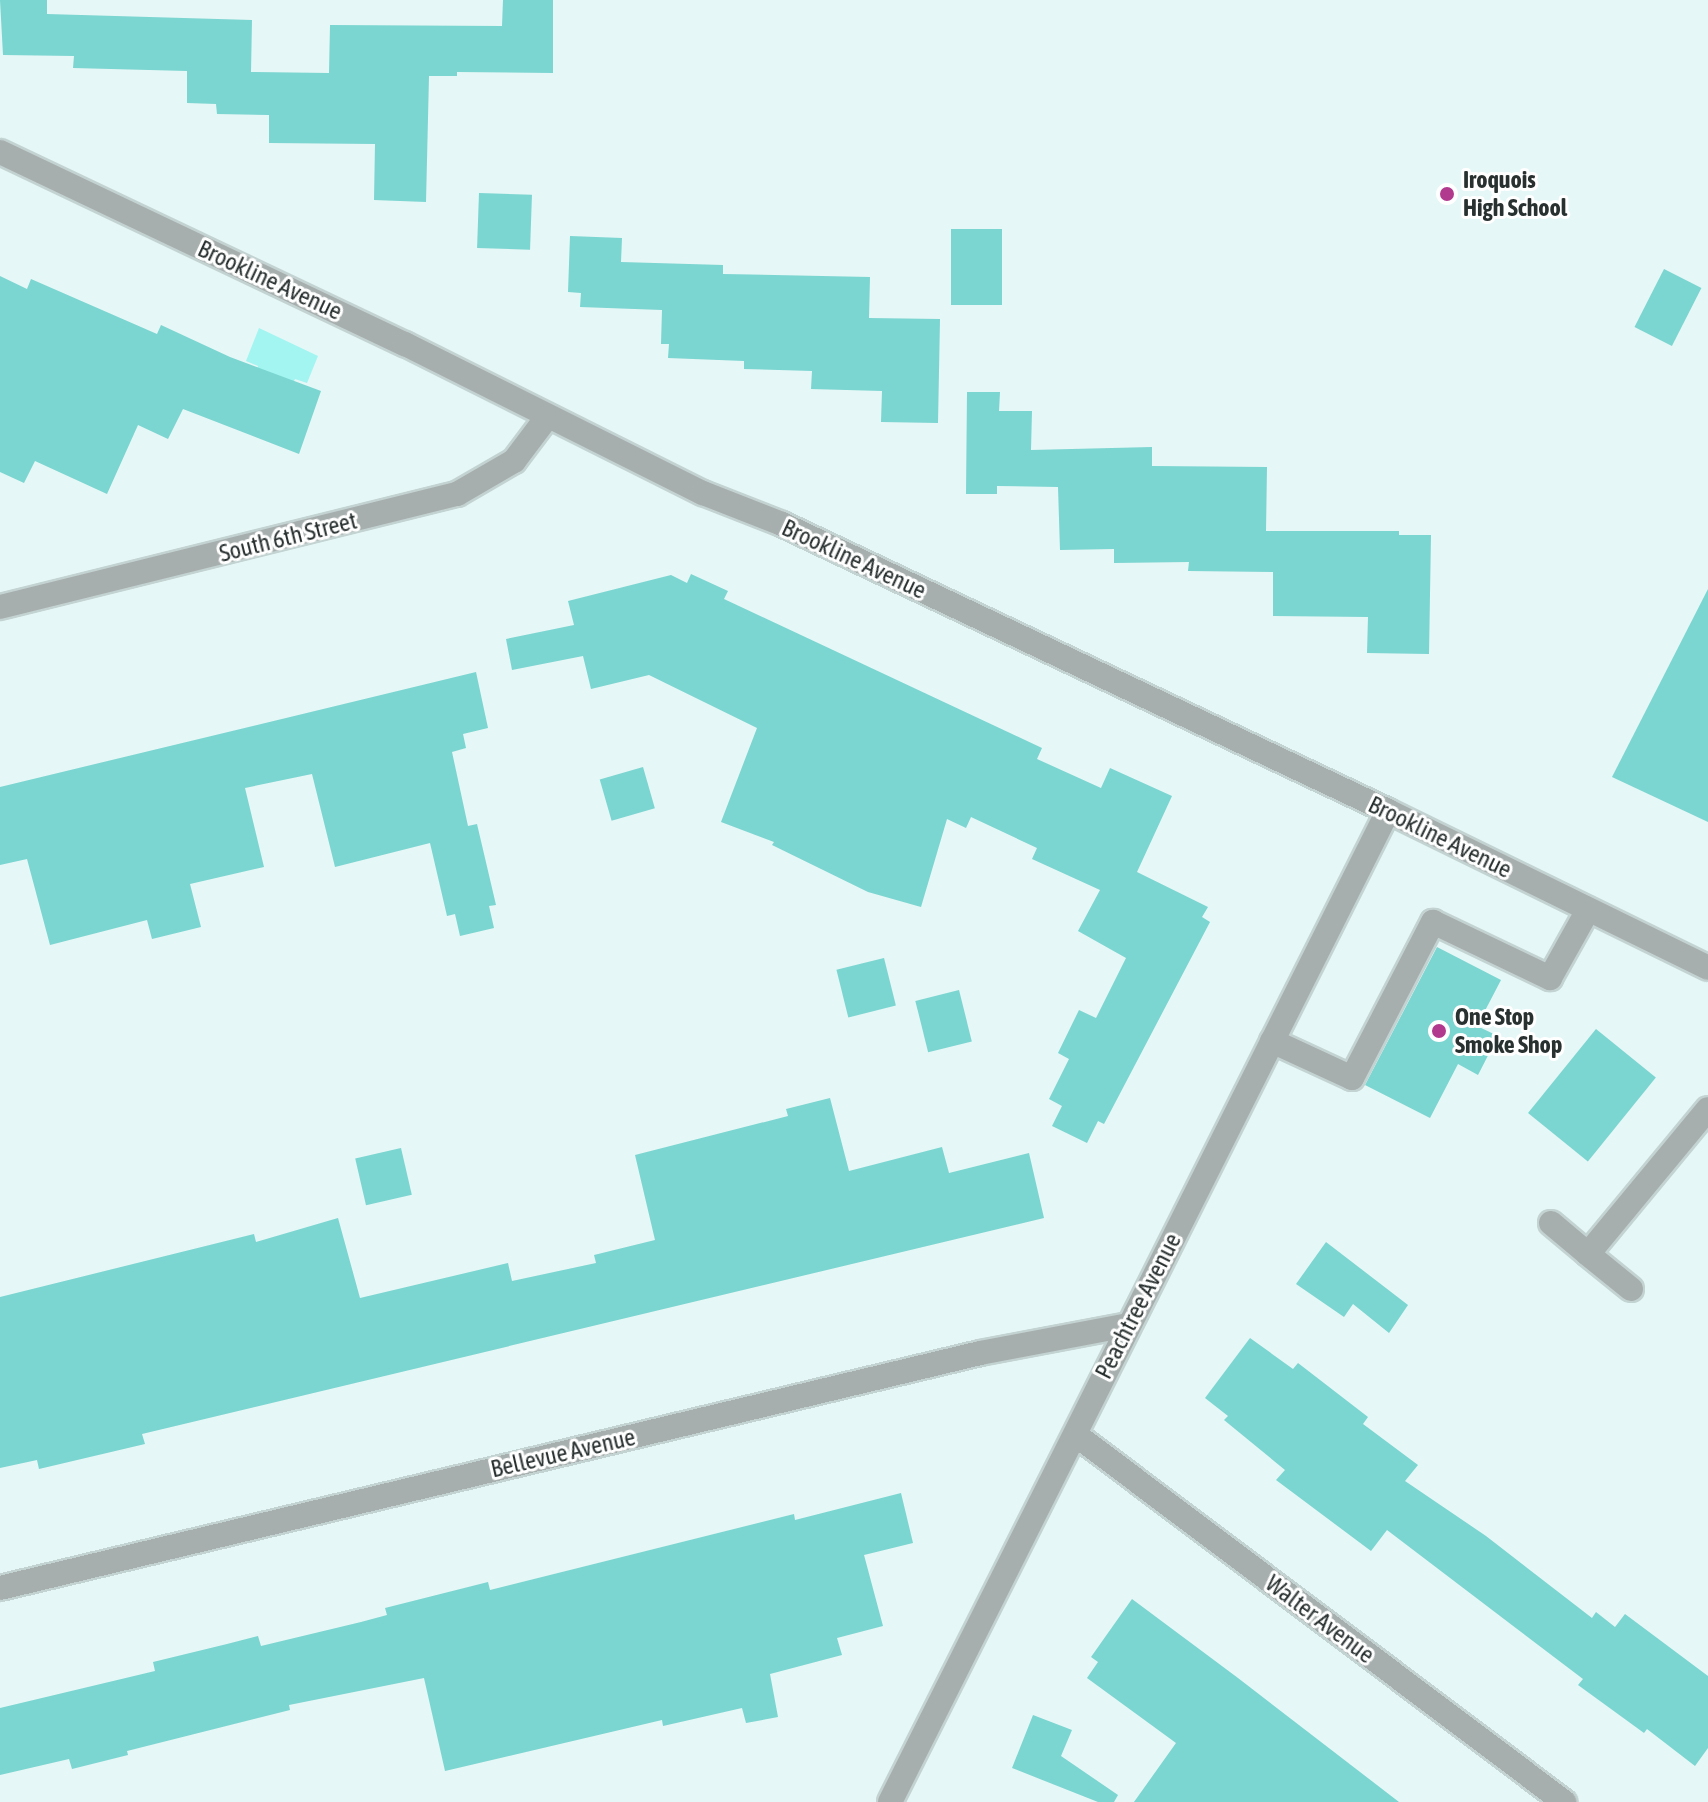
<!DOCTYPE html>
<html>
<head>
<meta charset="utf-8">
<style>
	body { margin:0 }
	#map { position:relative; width:1708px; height:1802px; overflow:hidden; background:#e5f7f6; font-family:"Asap Condensed",sans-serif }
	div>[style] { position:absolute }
	.green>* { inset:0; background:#a2f5f1 }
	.building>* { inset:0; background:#7bd5d1; transform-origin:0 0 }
	.roads { filter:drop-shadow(2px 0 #c3d3d2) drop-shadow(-2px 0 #c3d3d2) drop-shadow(0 2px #c3d3d2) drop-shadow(0 -2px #c3d3d2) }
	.minor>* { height:24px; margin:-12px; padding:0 12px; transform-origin:12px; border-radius:12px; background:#a7afae }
	.dots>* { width:22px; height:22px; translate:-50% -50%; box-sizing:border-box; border:4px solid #fff; border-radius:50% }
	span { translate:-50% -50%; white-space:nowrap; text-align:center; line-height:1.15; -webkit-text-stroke:6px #fff; paint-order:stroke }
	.poi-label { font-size:24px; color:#293030; font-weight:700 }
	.left { translate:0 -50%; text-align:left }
	.street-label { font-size:24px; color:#293030 }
</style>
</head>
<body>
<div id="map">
	<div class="green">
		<div style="clip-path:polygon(259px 328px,318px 356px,307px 383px,295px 379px,290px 390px,255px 378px,258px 366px,246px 361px)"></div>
	</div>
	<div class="building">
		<div style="clip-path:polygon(0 0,47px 0,47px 14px,252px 20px,251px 72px,329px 73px,330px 25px,502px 26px,503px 0,553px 0,553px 73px,457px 72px,457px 76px,429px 76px,426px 202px,374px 200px,375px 144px,269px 143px,269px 115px,217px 114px,216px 104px,187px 103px,187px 71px,73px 68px,74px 56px,3px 55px)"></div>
		<div style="left:479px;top:193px;width:53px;height:55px;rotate:2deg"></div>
		<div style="left:951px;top:229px;width:51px;height:76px"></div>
		<div style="clip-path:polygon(570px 236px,622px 238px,621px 262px,723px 265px,723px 274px,870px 277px,869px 318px,940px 319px,938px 423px,881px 422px,882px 391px,811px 389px,812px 371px,744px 369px,744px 361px,668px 358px,669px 344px,661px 344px,662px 310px,580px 307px,581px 293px,568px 292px)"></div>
		<div style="left:1664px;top:269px;width:42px;height:65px;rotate:27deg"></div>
		<div style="clip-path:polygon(0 276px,27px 289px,31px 279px,157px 334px,161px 325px,230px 357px,321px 391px,299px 454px,183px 409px,168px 439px,138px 425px,107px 494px,35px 461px,24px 483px,0 472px)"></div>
		<div style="clip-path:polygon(967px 392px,1000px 392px,999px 411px,1032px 411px,1031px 450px,1152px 447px,1152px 466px,1267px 467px,1266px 531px,1399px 531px,1399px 535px,1431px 535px,1429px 654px,1367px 653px,1368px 617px,1273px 616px,1273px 572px,1188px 571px,1189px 562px,1114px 563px,1114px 549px,1060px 550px,1058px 487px,997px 486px,997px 494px,966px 494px)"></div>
		<div style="clip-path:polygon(691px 574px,728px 591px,724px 599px,1042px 748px,1037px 759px,1101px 788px,1110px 768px,1172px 796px,1137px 872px,1208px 907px,1202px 917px,1210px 922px,1104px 1124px,1098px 1121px,1087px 1143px,1052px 1126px,1062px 1106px,1049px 1099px,1069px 1059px,1058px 1053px,1079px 1010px,1096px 1018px,1126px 958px,1078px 931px,1100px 890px,1032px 859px,1037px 848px,971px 817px,966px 828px,947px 819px,921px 907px,868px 892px,772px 845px,774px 842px,721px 822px,757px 728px,649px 675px,591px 689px,583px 656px,512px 670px,506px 639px,574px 625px,568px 601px,671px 575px,687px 583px)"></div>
		<div style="clip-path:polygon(1708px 589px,1708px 822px,1612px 777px)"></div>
		<div style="clip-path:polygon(476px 672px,488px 728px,463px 734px,466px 748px,452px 752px,468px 826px,477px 824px,496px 905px,489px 906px,494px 928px,460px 936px,455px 914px,447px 916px,430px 843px,335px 867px,312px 774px,245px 788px,264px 867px,190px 884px,201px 927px,152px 939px,147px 920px,50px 945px,27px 859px,0 865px,0 787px)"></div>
		<div style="left:643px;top:767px;width:43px;height:45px;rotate:74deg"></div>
		<div style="clip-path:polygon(1437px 947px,1501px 980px,1477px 1026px,1498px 1036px,1478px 1075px,1458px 1064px,1430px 1118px,1365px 1085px)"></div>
		<div style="left:884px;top:958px;width:49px;height:49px;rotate:76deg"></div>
		<div style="left:959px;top:990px;width:53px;height:45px;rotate:76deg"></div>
		<div style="left:1596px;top:1029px;width:77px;height:108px;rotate:39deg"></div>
		<div style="clip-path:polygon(830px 1098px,849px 1171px,942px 1147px,949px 1173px,1029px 1153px,1044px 1218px,142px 1434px,145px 1444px,39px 1469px,37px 1460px,0 1468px,0 1297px,254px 1234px,256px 1242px,338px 1218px,360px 1298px,508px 1263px,512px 1281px,596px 1263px,594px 1255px,655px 1240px,635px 1155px,788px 1116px,786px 1109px)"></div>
		<div style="left:401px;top:1148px;width:48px;height:47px;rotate:77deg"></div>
		<div style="clip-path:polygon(1326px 1242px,1408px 1305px,1389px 1333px,1353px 1304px,1344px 1317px,1296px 1284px)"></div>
		<div style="clip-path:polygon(1250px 1338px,1293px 1369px,1298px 1363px,1368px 1417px,1363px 1424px,1418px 1465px,1405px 1481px,1486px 1536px,1592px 1618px,1596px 1612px,1615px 1627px,1625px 1614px,1708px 1676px,1708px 1748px,1695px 1766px,1647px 1729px,1644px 1733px,1578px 1685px,1583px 1679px,1387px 1530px,1371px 1551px,1276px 1480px,1285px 1470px,1224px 1420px,1228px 1416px,1205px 1398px)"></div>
		<div style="clip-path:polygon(901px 1493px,913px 1543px,864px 1555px,883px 1626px,837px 1638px,842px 1655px,770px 1674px,778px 1717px,746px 1723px,742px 1708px,663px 1726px,662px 1720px,445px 1771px,424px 1678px,289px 1705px,290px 1710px,127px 1751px,128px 1755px,72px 1769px,69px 1759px,0 1775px,0 1708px,155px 1671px,153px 1662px,227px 1644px,258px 1636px,261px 1646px,361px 1622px,387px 1615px,385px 1608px,488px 1582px,490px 1590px,794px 1514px,795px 1520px)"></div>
		<div style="clip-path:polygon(1132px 1599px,1238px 1678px,1399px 1802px,1134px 1802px,1176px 1743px,1087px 1678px,1098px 1662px,1091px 1657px)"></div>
		<div style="clip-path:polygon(1033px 1715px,1072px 1730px,1061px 1756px,1118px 1795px,1114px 1802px,1098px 1802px,1012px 1768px)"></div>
	</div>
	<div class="roads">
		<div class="minor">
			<div style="left:0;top:152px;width:448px;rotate:25.4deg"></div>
			<div style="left:405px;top:344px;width:333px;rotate:26.6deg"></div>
			<div style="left:703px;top:493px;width:85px;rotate:21.4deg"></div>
			<div style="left:782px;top:524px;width:671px;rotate:25.34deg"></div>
			<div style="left:1388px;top:811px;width:356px;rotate:26.1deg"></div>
			<div style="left:0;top:607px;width:471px;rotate:-13.9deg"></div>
			<div style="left:457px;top:494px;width:66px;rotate:-30.1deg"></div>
			<div style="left:514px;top:461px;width:56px;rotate:-52.9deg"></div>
			<div style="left:1272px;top:1041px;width:88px;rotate:24.8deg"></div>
			<div style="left:1352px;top:1078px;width:176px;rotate:-62.6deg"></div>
			<div style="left:1433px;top:922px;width:130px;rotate:25.6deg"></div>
			<div style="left:1550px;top:978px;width:78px;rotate:-60.8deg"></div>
			<div style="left:1551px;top:1223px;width:48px;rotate:40deg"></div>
			<div style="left:1631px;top:1289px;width:55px;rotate:-140.9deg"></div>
			<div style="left:1588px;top:1254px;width:188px;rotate:-50.4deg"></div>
			<div style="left:1076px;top:1435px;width:611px;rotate:36.94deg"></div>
			<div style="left:0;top:1588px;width:1008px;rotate:-13.48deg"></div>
			<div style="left:980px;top:1353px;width:151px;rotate:-10.7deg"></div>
			<div style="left:890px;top:1802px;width:1109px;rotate:-63.32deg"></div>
		</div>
	</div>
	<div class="dots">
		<div style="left:1447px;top:194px;background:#b23a8e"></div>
		<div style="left:1439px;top:1031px;background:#b23a8e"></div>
	</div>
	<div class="poi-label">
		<span class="left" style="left:1463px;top:194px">Iroquois<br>High School</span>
		<span class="left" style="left:1455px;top:1031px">One Stop<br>Smoke Shop</span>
	</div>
	<div class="street-label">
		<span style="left:270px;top:280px;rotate:25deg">Brookline Avenue</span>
		<span style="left:288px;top:537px;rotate:-14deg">South 6th Street</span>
		<span style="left:854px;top:559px;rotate:25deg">Brookline Avenue</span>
		<span style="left:1440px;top:837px;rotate:26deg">Brookline Avenue</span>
		<span style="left:1138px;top:1306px;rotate:-63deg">Peachtree Avenue</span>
		<span style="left:563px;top:1453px;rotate:-13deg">Bellevue Avenue</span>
		<span style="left:1320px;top:1619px;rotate:37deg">Walter Avenue</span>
	</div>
</div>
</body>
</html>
